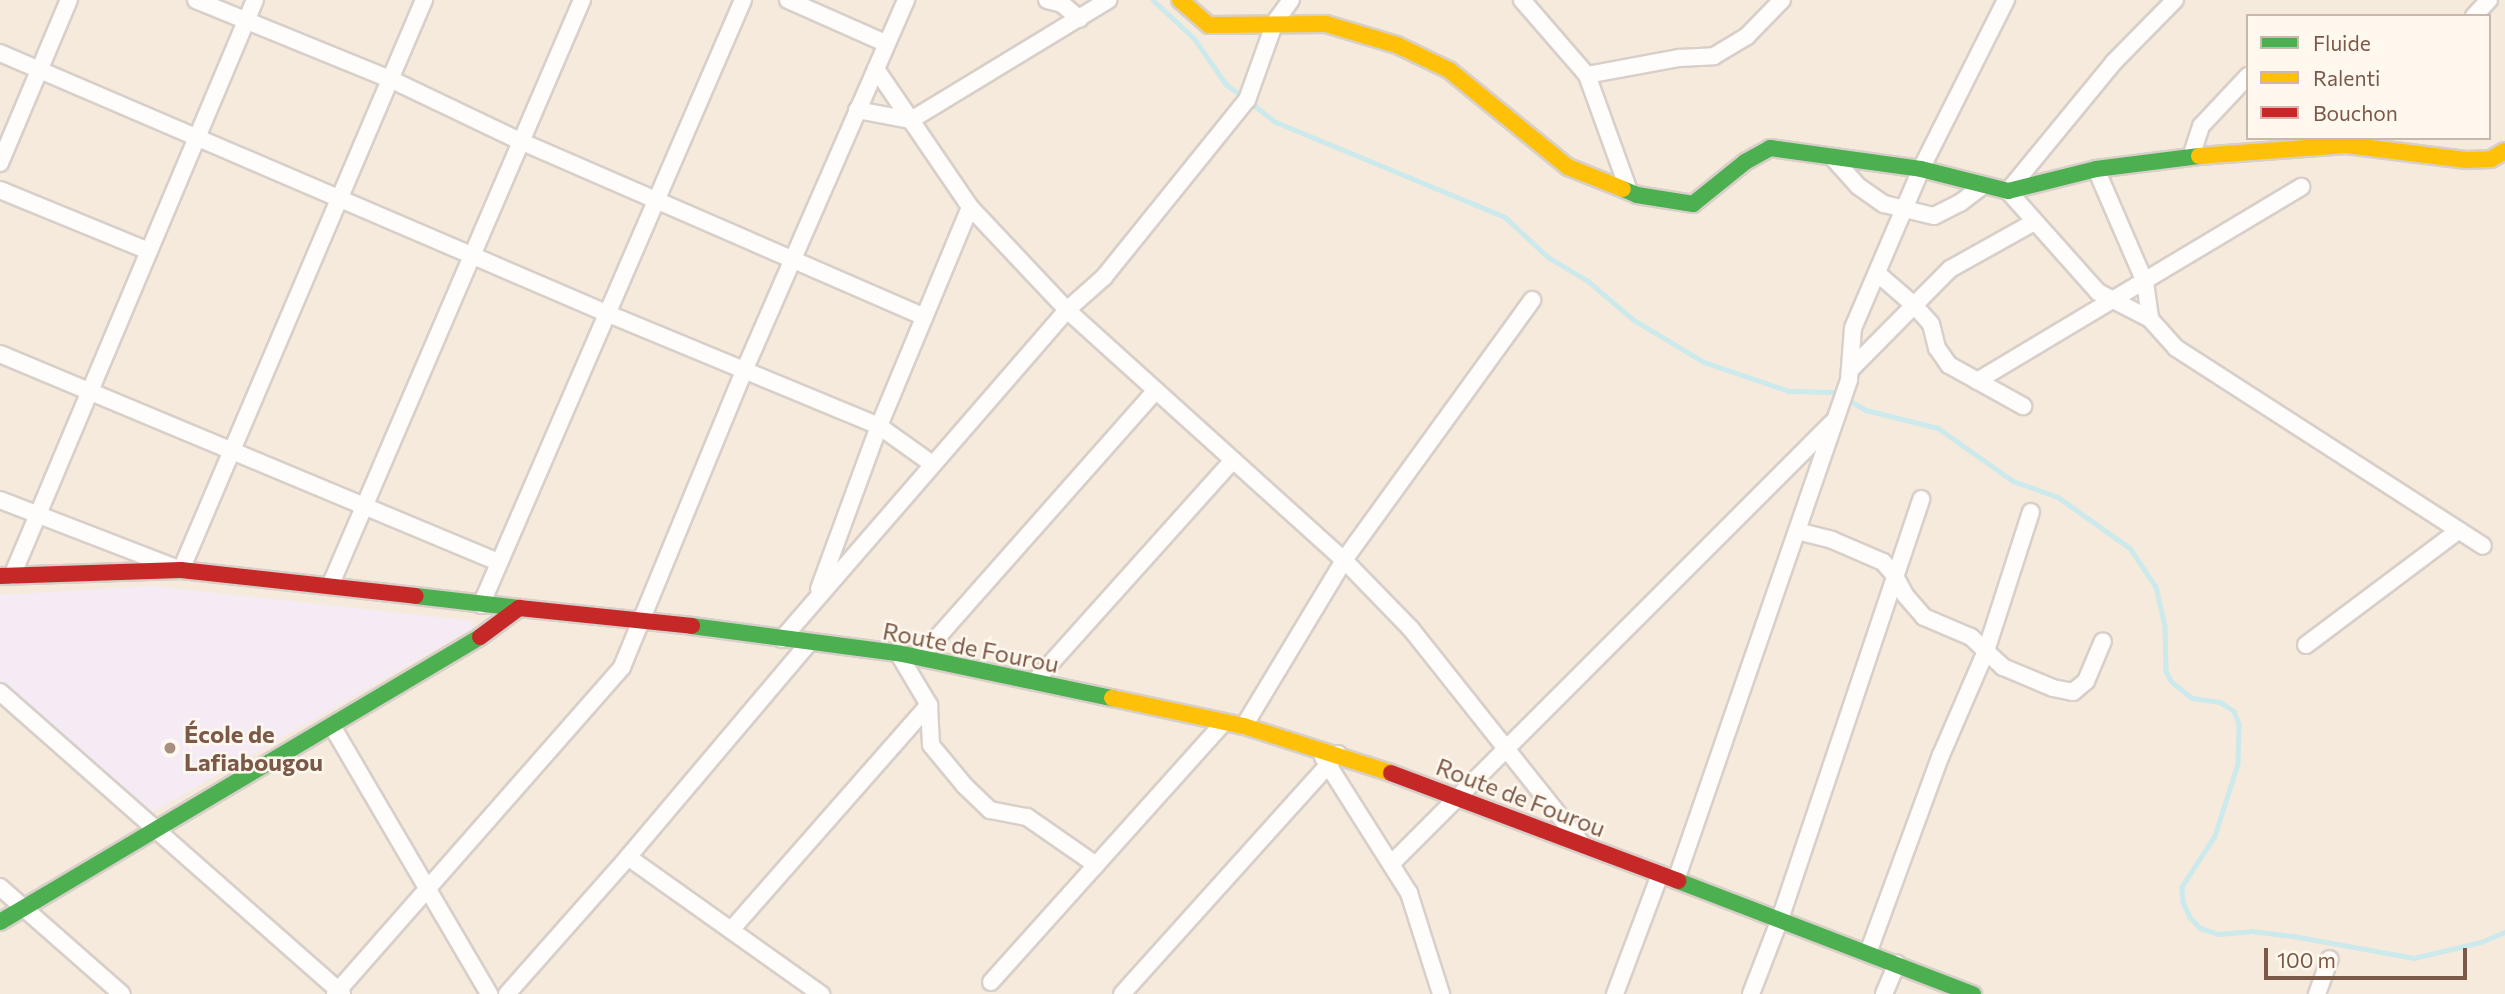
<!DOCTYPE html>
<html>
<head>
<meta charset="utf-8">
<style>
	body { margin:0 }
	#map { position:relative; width:2505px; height:994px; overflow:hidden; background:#f9f4ec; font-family:Commissioner,sans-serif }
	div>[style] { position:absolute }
	.residential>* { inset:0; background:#f6eadc }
	.education>* { inset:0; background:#f5ebf4 }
	.stream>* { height:4.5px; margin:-2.25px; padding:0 2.25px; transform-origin:2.25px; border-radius:2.25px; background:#cce9eb }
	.roads { filter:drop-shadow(2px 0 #d8cfc9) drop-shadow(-2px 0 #d8cfc9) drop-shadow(0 2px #d8cfc9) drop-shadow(0 -2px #d8cfc9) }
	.street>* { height:16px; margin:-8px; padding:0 8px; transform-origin:8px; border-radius:8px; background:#fefdfc }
	.fast>* { height:16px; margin:-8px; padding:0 8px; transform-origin:8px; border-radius:8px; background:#4caf50 }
	.slow>* { height:16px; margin:-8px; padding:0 8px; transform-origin:8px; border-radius:8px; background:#ffc107 }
	.jam>* { height:16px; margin:-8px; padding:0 8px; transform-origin:8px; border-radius:8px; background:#c62828 }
	.dots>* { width:19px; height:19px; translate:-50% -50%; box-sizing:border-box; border:4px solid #fff8ef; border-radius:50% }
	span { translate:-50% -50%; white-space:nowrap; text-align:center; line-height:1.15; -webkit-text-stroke:5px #fff8ef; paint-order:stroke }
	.street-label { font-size:24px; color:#7b5948 }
	.poi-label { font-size:24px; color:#7b5948; font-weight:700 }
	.left { translate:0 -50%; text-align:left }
	.legend { position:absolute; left:2246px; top:14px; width:245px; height:126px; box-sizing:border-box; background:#fff8ef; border:2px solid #cab8ac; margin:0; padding:9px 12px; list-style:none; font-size:21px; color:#7b5948 }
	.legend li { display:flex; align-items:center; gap:14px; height:35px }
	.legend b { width:35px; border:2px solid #cab8ac }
	.scale { position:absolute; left:2264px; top:948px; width:203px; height:32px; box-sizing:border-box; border:4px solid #7b5948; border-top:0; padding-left:9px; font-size:21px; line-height:24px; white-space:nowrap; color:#7b5948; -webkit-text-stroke:5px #fff8ef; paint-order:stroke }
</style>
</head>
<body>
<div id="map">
	<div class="residential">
		<div style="clip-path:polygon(evenodd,0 0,2505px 0,2505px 994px,0 994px,0 0,2248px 16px,2489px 16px,2489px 138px,2248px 138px,2248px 16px)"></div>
	</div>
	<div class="education">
		<div style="clip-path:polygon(152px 586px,474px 621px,471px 629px,151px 813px,0 683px,0 595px)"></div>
	</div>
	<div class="stream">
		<div style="left:1153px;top:0;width:56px;rotate:42.8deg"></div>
		<div style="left:1194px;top:38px;width:56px;rotate:55.2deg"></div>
		<div style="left:1226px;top:84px;width:21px;rotate:37deg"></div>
		<div style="left:1250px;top:102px;width:33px;rotate:38deg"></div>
		<div style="left:1276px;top:122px;width:248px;rotate:22.5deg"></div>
		<div style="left:1505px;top:217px;width:59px;rotate:42.9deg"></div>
		<div style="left:1548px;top:257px;width:47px;rotate:31deg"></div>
		<div style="left:1588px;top:281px;width:60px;rotate:40.3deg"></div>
		<div style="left:1634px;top:320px;width:82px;rotate:31deg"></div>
		<div style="left:1704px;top:362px;width:90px;rotate:18.8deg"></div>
		<div style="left:1789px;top:391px;width:46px;rotate:1.2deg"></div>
		<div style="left:1835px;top:392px;width:36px;rotate:30deg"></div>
		<div style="left:1866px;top:410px;width:74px;rotate:14deg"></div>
		<div style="left:1938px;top:428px;width:92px;rotate:35.2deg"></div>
		<div style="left:2013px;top:481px;width:48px;rotate:19.6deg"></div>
		<div style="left:2058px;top:497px;width:88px;rotate:35.3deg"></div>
		<div style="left:2130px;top:548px;width:47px;rotate:56.3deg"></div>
		<div style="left:2156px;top:587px;width:40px;rotate:77deg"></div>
		<div style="left:2165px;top:626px;width:45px;rotate:88.7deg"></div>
		<div style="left:2166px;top:671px;width:11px;rotate:63deg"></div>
		<div style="left:2171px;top:681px;width:27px;rotate:39deg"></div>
		<div style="left:2192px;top:698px;width:28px;rotate:8deg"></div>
		<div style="left:2220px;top:702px;width:17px;rotate:33deg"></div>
		<div style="left:2234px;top:711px;width:14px;rotate:69deg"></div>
		<div style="left:2239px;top:724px;width:40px;rotate:91.4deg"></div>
		<div style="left:2238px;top:764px;width:76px;rotate:107.7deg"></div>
		<div style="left:2215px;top:836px;width:61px;rotate:122.9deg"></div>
		<div style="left:2182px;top:887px;width:15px;rotate:86deg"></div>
		<div style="left:2183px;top:902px;width:17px;rotate:65deg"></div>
		<div style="left:2190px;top:917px;width:15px;rotate:48deg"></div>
		<div style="left:2200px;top:928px;width:20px;rotate:18deg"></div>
		<div style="left:2219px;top:934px;width:32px;rotate:-5deg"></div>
		<div style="left:2251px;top:931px;width:42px;rotate:6.8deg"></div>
		<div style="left:2293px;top:936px;width:123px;rotate:10.3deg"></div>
		<div style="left:2414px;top:958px;width:69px;rotate:-13.4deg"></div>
		<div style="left:2481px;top:942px;width:26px;rotate:-23deg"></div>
	</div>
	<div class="roads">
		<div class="street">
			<div style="left:196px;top:0;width:209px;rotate:22.2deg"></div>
			<div style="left:390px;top:79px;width:144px;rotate:25.5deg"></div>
			<div style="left:520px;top:141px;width:441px;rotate:23.5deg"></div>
			<div style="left:788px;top:0;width:106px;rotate:23.9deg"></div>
			<div style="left:1047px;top:0;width:16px;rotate:15deg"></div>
			<div style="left:1062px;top:4px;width:23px;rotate:40deg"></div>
			<div style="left:1522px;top:0;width:99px;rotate:49.1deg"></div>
			<div style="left:1587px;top:75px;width:123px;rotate:70.1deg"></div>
			<div style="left:2474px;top:16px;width:22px;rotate:-47deg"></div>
			<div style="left:0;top:53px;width:659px;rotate:23.22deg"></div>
			<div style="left:606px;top:313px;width:295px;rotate:22.5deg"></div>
			<div style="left:879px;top:426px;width:65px;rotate:35.6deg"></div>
			<div style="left:876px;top:69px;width:167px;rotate:55.7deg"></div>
			<div style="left:970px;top:207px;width:141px;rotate:46.7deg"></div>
			<div style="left:1067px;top:310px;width:373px;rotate:42.1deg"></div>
			<div style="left:1344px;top:560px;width:96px;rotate:45.8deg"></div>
			<div style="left:1411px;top:629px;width:273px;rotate:51.5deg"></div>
			<div style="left:1587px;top:75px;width:94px;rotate:-10.5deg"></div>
			<div style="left:1679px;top:58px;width:35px;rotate:-3deg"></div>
			<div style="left:1714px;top:56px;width:39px;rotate:-31deg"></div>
			<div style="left:1747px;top:36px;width:50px;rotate:-45.8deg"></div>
			<div style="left:857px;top:110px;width:55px;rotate:10.5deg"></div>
			<div style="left:911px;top:120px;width:231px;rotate:-31.3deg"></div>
			<div style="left:1832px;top:157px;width:39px;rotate:48deg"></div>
			<div style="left:1858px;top:186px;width:32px;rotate:35deg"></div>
			<div style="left:1884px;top:204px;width:51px;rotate:13.5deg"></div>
			<div style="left:1934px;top:216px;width:29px;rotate:-27deg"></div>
			<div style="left:1960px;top:203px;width:30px;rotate:-37deg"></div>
			<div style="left:2191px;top:157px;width:33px;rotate:-72deg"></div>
			<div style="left:2201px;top:126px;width:69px;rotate:-46.8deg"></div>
			<div style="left:0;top:163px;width:177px;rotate:-67.1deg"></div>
			<div style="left:2096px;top:169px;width:123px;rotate:66.6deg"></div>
			<div style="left:2145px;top:282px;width:37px;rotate:82deg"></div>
			<div style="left:2150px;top:319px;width:39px;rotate:48deg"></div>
			<div style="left:2176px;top:348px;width:365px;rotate:32.8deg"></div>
			<div style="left:0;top:190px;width:161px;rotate:22.3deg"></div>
			<div style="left:1877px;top:273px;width:49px;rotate:40.9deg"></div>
			<div style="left:1914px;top:305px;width:25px;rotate:48deg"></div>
			<div style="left:1931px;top:324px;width:25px;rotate:76deg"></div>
			<div style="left:1937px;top:348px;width:21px;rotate:55deg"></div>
			<div style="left:1949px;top:365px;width:85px;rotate:29deg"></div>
			<div style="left:2150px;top:319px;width:59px;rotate:-152.6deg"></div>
			<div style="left:2098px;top:292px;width:135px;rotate:-131.7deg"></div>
			<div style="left:2008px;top:191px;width:167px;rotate:-50.6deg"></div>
			<div style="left:2114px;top:62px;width:87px;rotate:-45.5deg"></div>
			<div style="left:0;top:354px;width:540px;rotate:22.67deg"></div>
			<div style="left:1850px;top:370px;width:142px;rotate:-45.3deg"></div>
			<div style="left:1950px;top:269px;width:96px;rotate:-29.2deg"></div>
			<div style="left:1977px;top:381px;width:378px;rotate:-30.9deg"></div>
			<div style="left:0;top:500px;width:194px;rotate:21.1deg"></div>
			<div style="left:181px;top:570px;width:620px;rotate:-66.91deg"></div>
			<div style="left:1797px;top:531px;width:36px;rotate:14deg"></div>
			<div style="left:1832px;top:540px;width:56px;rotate:23.3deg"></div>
			<div style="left:1883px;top:562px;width:18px;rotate:49deg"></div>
			<div style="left:1895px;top:576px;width:21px;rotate:62deg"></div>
			<div style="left:1905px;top:595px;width:29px;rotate:49deg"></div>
			<div style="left:1924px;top:617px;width:51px;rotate:23.1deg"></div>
			<div style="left:1971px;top:637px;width:44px;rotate:43.2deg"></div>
			<div style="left:2003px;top:667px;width:54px;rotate:22.8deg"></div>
			<div style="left:2053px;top:688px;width:20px;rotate:11deg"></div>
			<div style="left:2073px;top:692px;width:17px;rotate:-40deg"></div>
			<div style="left:2086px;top:681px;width:43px;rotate:-67deg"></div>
			<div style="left:12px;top:576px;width:625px;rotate:-67.13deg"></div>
			<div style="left:330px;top:586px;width:638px;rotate:-66.73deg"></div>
			<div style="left:819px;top:589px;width:174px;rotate:-69.8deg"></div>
			<div style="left:879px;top:426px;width:237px;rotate:-67.4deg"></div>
			<div style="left:481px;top:605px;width:659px;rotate:-66.58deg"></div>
			<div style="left:782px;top:639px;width:435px;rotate:-49.1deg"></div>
			<div style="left:1067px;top:310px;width:50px;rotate:-41.7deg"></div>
			<div style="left:1104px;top:277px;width:228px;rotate:-51.1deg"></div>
			<div style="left:1247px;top:100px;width:83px;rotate:-70.3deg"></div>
			<div style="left:1275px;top:22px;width:27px;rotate:-54deg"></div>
			<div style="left:2306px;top:645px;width:191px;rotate:-36.9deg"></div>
			<div style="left:898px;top:653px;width:61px;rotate:59.2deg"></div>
			<div style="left:929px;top:705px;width:40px;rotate:87.1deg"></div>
			<div style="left:931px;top:745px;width:53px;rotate:50.3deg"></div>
			<div style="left:965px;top:786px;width:35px;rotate:44deg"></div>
			<div style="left:990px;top:810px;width:38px;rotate:11deg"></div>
			<div style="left:1027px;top:817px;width:84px;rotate:34.8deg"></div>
			<div style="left:920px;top:657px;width:356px;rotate:-48.5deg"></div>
			<div style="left:1034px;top:682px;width:298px;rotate:-48.1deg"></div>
			<div style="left:0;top:692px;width:456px;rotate:41.4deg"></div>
			<div style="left:332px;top:726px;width:311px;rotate:59.6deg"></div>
			<div style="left:1244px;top:726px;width:194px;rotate:-58.9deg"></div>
			<div style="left:1344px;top:560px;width:321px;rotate:-54.1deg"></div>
			<div style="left:1323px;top:757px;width:161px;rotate:57.7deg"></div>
			<div style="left:1409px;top:893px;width:106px;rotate:72.4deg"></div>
			<div style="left:628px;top:857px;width:237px;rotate:35.4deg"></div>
			<div style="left:1391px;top:864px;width:624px;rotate:-45deg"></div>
			<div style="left:1676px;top:880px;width:529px;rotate:-70.91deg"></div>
			<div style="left:1849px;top:380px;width:52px;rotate:-85.6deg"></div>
			<div style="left:1853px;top:328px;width:173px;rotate:-66.8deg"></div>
			<div style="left:1921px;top:169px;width:189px;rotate:-63.3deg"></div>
			<div style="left:0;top:887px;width:162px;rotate:41.3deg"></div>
			<div style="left:731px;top:930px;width:300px;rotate:-48.7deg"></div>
			<div style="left:1868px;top:953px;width:211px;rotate:-69.8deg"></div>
			<div style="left:1941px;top:755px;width:113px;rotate:-66.6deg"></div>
			<div style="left:1986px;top:651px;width:146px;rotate:-72.1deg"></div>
			<div style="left:991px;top:982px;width:349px;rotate:-48.1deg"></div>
			<div style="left:335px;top:994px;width:435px;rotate:-48.7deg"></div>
			<div style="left:622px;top:667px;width:320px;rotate:-67.6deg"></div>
			<div style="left:744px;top:371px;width:405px;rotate:-66.4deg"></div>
			<div style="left:507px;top:994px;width:183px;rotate:-48.5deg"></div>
			<div style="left:628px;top:857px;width:280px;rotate:-49.8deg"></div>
			<div style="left:1122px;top:994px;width:323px;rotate:-48deg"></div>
			<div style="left:1615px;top:994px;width:128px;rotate:-69.4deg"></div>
			<div style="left:1751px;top:994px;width:80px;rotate:-68.9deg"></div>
			<div style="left:1780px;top:919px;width:443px;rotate:-71.4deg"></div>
			<div style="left:1884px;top:994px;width:33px;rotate:-67deg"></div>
			<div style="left:2317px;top:994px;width:37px;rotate:-70deg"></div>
		</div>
		<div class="fast">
			<div style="left:1623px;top:189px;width:15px;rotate:23deg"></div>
			<div style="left:1637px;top:195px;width:57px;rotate:9.1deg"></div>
			<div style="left:1693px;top:204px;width:67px;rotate:-38.9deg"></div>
			<div style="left:1745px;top:162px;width:29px;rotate:-29deg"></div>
			<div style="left:1770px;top:148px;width:152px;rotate:7.9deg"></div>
			<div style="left:1921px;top:169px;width:90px;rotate:14.2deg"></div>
			<div style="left:2008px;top:191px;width:91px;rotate:-14deg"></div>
			<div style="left:2096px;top:169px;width:104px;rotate:-7.2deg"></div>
			<div style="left:416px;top:596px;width:104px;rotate:6.6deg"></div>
			<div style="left:692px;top:626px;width:208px;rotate:7.5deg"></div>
			<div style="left:898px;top:653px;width:219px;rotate:11.9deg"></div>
			<div style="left:1678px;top:881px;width:316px;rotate:21deg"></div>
			<div style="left:0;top:922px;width:558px;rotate:-30.7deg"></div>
		</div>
		<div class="slow">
			<div style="left:1180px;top:0;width:38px;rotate:41deg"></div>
			<div style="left:1209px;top:25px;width:117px;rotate:-0.5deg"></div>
			<div style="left:1326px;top:24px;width:74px;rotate:16.5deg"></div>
			<div style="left:1397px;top:45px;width:58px;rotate:25.7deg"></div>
			<div style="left:1449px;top:70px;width:154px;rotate:39.2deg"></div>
			<div style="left:1568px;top:167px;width:59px;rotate:21.8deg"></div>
			<div style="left:2199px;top:156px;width:147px;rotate:-4.3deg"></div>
			<div style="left:2346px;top:145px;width:121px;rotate:7.1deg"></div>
			<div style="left:2466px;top:160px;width:25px;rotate:-2deg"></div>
			<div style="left:2491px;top:159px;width:16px;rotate:-30deg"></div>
			<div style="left:1112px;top:698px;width:135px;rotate:12deg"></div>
			<div style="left:1244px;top:726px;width:154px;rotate:17.7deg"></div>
		</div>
		<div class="jam">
			<div style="left:0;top:576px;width:181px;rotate:-1.9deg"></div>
			<div style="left:181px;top:570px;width:236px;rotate:6.3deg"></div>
			<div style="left:480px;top:637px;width:49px;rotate:-36.6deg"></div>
			<div style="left:519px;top:608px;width:174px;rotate:5.9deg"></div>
			<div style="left:1391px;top:773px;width:307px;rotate:20.6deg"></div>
		</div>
	</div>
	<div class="dots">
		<div style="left:170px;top:748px;background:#a78f81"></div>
	</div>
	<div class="street-label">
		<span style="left:971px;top:647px;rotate:11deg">Route de Fourou</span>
		<span style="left:1521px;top:797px;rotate:21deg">Route de Fourou</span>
	</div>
	<div class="poi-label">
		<span class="left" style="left:184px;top:748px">École de<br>Lafiabougou</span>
	</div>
	<ul class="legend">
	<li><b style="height:9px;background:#4caf50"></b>Fluide</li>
	<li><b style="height:9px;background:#ffc107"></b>Ralenti</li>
	<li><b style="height:9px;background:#c62828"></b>Bouchon</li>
	</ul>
	<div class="scale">100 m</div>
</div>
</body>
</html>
